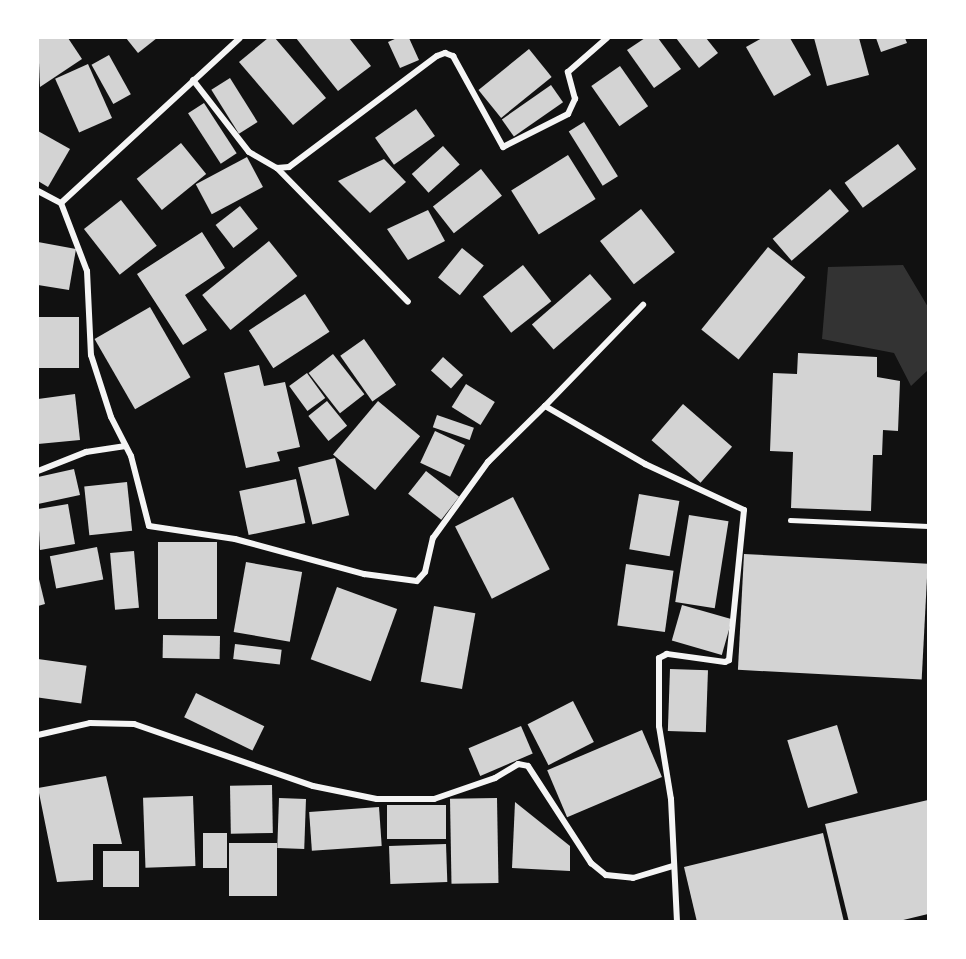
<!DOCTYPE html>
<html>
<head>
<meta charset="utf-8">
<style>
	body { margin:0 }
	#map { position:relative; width:966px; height:959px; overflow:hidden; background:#111; font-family:Jost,sans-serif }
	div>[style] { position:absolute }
	.water>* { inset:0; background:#333 }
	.building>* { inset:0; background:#d3d3d3; transform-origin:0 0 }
	.service>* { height:4.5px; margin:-2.25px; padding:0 2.25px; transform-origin:2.25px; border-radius:2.25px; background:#f5f5f5 }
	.minor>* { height:6px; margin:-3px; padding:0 3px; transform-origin:3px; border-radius:3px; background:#f5f5f5 }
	span { translate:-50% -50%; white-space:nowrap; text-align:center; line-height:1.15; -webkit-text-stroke:4.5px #fff; paint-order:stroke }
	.frame { position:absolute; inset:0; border:39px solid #fff; pointer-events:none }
</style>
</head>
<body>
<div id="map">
	<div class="water">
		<div style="clip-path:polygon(903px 265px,928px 307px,928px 370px,911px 386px,894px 353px,822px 339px,828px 267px)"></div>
	</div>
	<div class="building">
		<div style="clip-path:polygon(38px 38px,68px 38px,82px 59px,40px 87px)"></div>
		<div style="clip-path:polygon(126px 38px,157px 38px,138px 53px)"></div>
		<div style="clip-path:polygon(268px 38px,275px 38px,326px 98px,293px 125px,239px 62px)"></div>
		<div style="clip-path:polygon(296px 38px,349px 38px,371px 66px,338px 91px)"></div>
		<div style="clip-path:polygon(397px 38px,409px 38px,419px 60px,400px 68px,388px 42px)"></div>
		<div style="clip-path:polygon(645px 38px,658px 38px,681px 69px,654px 88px,627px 50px)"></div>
		<div style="clip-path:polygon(676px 38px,706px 38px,718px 53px,699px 68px)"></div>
		<div style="clip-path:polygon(762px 38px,790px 38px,811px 75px,774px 96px,746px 47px)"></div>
		<div style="clip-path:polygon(814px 38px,859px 38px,869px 75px,827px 86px)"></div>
		<div style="clip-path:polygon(876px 38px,905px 38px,907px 43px,881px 52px)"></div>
		<div style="left:529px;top:49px;width:36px;height:65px;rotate:51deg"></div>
		<div style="left:109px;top:55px;width:45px;height:20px;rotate:61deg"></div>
		<div style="left:88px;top:64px;width:59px;height:36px;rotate:66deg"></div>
		<div style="left:620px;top:66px;width:49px;height:35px;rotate:55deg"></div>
		<div style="left:230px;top:78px;width:52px;height:22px;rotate:58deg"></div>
		<div style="left:551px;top:85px;width:21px;height:60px;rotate:55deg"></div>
		<div style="left:204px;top:103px;width:60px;height:19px;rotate:57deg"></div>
		<div style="left:416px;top:109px;width:33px;height:50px;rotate:55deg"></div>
		<div style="left:584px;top:122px;width:64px;height:18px;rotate:58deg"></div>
		<div style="clip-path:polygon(38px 131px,70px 149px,48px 187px,38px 181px)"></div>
		<div style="left:181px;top:143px;width:40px;height:57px;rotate:51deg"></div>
		<div style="left:898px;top:144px;width:31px;height:66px;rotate:54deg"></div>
		<div style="left:443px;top:146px;width:25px;height:42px;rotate:48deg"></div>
		<div style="left:568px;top:155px;width:52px;height:67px;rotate:58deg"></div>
		<div style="left:247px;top:157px;width:34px;height:58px;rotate:62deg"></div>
		<div style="clip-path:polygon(384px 159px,406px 182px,370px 213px,338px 181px)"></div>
		<div style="left:481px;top:169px;width:34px;height:61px;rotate:52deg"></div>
		<div style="left:830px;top:189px;width:29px;height:76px;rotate:49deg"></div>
		<div style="left:121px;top:200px;width:58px;height:47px;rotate:52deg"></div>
		<div style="left:240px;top:206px;width:29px;height:31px;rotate:52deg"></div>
		<div style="left:641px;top:209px;width:55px;height:52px;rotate:52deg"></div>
		<div style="clip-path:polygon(428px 210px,445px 241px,408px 260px,387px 229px)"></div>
		<div style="clip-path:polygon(202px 232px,225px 268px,185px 295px,207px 330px,183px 345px,137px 274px)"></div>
		<div style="left:269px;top:241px;width:45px;height:86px;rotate:51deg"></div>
		<div style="clip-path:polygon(38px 242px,76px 249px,69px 290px,38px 285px)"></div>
		<div style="left:768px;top:247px;width:48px;height:106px;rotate:39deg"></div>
		<div style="left:462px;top:248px;width:28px;height:38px;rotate:39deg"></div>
		<div style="left:523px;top:265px;width:46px;height:51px;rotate:52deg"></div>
		<div style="left:590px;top:274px;width:33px;height:77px;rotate:49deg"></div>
		<div style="left:305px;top:294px;width:45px;height:67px;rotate:57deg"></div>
		<div style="left:150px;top:307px;width:81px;height:64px;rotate:60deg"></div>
		<div style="left:79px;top:317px;width:51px;height:41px;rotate:90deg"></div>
		<div style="left:364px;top:339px;width:56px;height:29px;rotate:55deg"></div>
		<div style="clip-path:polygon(798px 353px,877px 357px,877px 377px,900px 381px,898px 431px,883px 430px,882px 455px,873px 455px,871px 511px,791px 508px,793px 452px,770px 451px,773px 373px,797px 374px)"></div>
		<div style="left:333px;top:354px;width:51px;height:31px;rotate:52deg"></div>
		<div style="left:443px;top:357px;width:27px;height:18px;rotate:42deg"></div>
		<div style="clip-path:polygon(259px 365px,264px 386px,285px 382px,300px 447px,277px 452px,280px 461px,246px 468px,224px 373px)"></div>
		<div style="left:307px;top:373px;width:31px;height:22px;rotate:54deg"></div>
		<div style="left:466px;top:384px;width:34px;height:27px;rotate:32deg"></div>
		<div style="clip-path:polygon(75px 394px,80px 440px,38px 444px,38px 399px)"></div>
		<div style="left:327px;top:401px;width:32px;height:24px;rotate:51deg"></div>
		<div style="left:378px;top:401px;width:55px;height:70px;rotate:40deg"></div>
		<div style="left:683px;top:404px;width:65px;height:48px;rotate:41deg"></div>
		<div style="left:437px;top:415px;width:39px;height:13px;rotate:19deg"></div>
		<div style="left:435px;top:431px;width:33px;height:35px;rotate:25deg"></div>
		<div style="left:335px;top:458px;width:59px;height:38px;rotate:76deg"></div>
		<div style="clip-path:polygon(74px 469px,80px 495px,38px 504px,38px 477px)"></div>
		<div style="left:426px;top:471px;width:42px;height:29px;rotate:38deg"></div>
		<div style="left:296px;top:479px;width:45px;height:58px;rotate:78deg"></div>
		<div style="left:127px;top:482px;width:49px;height:43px;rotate:84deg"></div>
		<div style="left:639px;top:494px;width:41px;height:56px;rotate:10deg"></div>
		<div style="left:513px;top:497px;width:81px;height:65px;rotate:63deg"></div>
		<div style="clip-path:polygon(68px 504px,75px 544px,40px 550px,38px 509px)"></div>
		<div style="left:689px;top:515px;width:40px;height:88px;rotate:9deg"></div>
		<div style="left:158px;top:542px;width:59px;height:77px"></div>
		<div style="left:97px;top:547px;width:33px;height:48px;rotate:79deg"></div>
		<div style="left:134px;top:551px;width:57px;height:24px;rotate:85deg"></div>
		<div style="left:744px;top:554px;width:184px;height:116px;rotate:3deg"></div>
		<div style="left:246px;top:562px;width:57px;height:71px;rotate:10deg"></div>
		<div style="left:626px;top:564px;width:48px;height:62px;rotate:8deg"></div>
		<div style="clip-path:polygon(38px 575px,45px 604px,38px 606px)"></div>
		<div style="left:337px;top:587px;width:64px;height:77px;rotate:20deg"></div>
		<div style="left:682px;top:605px;width:52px;height:37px;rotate:16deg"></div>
		<div style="left:434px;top:606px;width:42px;height:77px;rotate:10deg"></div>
		<div style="left:163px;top:635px;width:57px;height:23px;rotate:1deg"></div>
		<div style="left:235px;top:644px;width:47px;height:15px;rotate:7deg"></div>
		<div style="left:38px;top:659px;width:49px;height:38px;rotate:8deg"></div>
		<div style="left:670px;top:669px;width:38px;height:62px;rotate:2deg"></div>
		<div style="left:196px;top:693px;width:76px;height:27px;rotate:26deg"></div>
		<div style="left:573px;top:701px;width:46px;height:51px;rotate:63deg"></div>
		<div style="left:837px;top:725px;width:71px;height:52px;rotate:73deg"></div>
		<div style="left:521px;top:726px;width:30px;height:57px;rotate:67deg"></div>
		<div style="left:642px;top:730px;width:51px;height:103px;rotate:67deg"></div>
		<div style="clip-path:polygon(106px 776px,122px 844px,93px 844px,93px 880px,57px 882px,38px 788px)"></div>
		<div style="left:272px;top:785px;width:48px;height:42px;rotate:89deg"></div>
		<div style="left:193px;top:796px;width:70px;height:50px;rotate:88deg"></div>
		<div style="left:279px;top:798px;width:27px;height:50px;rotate:2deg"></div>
		<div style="left:497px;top:798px;width:85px;height:47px;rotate:89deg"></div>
		<div style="clip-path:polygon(928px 800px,928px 914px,895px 922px,849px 922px,825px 824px)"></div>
		<div style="clip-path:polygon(515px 802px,570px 846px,570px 871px,512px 868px)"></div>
		<div style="left:387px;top:805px;width:59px;height:34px"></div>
		<div style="left:379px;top:807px;width:39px;height:70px;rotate:86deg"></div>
		<div style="left:203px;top:833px;width:24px;height:35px"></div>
		<div style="clip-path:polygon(823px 833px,844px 922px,697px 922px,684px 867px)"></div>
		<div style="left:229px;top:843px;width:48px;height:53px"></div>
		<div style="left:446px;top:844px;width:38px;height:57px;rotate:88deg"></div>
		<div style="left:103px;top:851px;width:36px;height:36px"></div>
	</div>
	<div class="service">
		<div style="left:790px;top:520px;width:138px;rotate:2.5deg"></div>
	</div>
	<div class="minor">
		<div style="left:193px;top:80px;width:91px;rotate:52.1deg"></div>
		<div style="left:249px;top:152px;width:32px;rotate:30deg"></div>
		<div style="left:277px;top:168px;width:12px;rotate:-5deg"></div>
		<div style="left:289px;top:167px;width:185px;rotate:-36.9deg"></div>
		<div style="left:437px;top:56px;width:9px;rotate:-21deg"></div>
		<div style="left:445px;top:53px;width:9px;rotate:21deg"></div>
		<div style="left:453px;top:56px;width:104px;rotate:61.2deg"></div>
		<div style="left:503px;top:147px;width:73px;rotate:-26.9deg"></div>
		<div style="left:568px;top:114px;width:17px;rotate:-65deg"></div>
		<div style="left:575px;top:99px;width:28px;rotate:-105deg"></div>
		<div style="left:568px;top:72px;width:52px;rotate:-41.1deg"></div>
		<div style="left:277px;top:168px;width:187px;rotate:45.6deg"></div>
		<div style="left:38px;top:191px;width:26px;rotate:28deg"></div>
		<div style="left:61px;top:203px;width:243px;rotate:-42.7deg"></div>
		<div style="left:61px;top:203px;width:73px;rotate:69.1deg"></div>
		<div style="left:87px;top:271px;width:84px;rotate:87.3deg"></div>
		<div style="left:91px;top:355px;width:65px;rotate:72.1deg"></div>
		<div style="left:111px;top:417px;width:44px;rotate:62.9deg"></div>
		<div style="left:131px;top:456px;width:72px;rotate:75.6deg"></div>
		<div style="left:149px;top:526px;width:87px;rotate:8.6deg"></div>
		<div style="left:235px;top:539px;width:134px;rotate:15.2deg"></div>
		<div style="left:364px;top:574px;width:53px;rotate:7.5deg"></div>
		<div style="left:417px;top:581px;width:12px;rotate:-48deg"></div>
		<div style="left:425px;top:572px;width:35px;rotate:-77deg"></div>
		<div style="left:433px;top:538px;width:94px;rotate:-54.1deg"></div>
		<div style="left:488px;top:462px;width:80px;rotate:-44.5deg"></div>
		<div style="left:545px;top:406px;width:116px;rotate:30.1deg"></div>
		<div style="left:645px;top:464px;width:109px;rotate:24.9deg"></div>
		<div style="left:744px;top:510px;width:151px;rotate:95.7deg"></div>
		<div style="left:729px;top:660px;width:4px;rotate:153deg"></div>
		<div style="left:725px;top:662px;width:59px;rotate:-172.1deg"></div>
		<div style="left:667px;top:654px;width:9px;rotate:153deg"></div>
		<div style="left:659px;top:658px;width:68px;rotate:90deg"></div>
		<div style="left:659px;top:726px;width:74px;rotate:80.7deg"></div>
		<div style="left:671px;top:799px;width:123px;rotate:87.2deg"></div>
		<div style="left:545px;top:406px;width:141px;rotate:-45.9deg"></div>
		<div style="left:38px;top:471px;width:52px;rotate:-21.6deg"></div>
		<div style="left:86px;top:452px;width:40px;rotate:-8.5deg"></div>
		<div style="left:38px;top:735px;width:53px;rotate:-13deg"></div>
		<div style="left:90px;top:723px;width:44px;rotate:1.3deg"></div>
		<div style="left:134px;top:724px;width:189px;rotate:19.1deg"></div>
		<div style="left:313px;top:786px;width:65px;rotate:11.5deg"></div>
		<div style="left:377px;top:799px;width:57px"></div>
		<div style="left:434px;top:799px;width:65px;rotate:-19deg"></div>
		<div style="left:495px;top:778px;width:27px;rotate:-31deg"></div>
		<div style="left:518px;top:764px;width:10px;rotate:11deg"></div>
		<div style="left:528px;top:766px;width:116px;rotate:57deg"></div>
		<div style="left:591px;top:863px;width:19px;rotate:39deg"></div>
		<div style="left:606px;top:875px;width:27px;rotate:6deg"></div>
		<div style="left:633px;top:878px;width:42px;rotate:-16.7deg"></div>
	</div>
	<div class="frame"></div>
</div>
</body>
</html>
